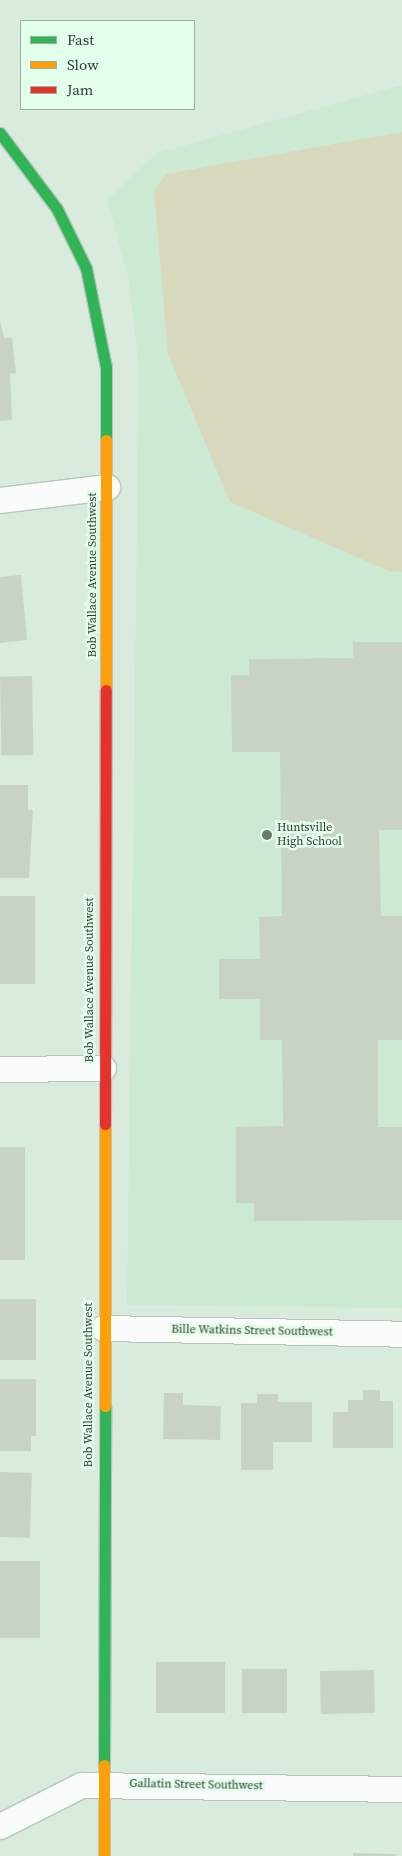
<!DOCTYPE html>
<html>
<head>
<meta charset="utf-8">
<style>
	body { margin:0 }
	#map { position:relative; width:402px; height:1856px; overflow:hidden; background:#d9ebdd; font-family:"Source Serif 4",serif }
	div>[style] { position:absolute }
	.built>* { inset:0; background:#ccead3 }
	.green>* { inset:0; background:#d7d8bc }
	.building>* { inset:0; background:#c8d3c6; transform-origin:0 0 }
	.roads { filter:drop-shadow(1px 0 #b7c6bb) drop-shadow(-1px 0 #b7c6bb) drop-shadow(0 1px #b7c6bb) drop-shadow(0 -1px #b7c6bb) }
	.street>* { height:25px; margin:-12.5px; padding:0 12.5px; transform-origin:12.5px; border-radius:12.5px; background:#f9fcfa }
	.fast>* { height:11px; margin:-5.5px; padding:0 5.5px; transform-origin:5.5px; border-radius:5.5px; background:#30b455 }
	.slow>* { height:11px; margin:-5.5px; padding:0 5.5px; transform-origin:5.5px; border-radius:5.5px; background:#ff9f0a }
	.jam>* { height:11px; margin:-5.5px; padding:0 5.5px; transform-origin:5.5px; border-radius:5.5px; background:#e5322d }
	.dots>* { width:14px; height:14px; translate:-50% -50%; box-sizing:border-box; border:2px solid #e3feea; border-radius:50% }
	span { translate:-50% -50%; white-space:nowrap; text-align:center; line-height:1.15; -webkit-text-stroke:5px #e3feea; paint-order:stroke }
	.street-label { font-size:12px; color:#313e34 }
	.poi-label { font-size:12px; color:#313e34 }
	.left { translate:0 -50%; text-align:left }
	.legend { position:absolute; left:20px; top:20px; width:175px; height:90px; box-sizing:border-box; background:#e3feea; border:1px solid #9cb1a1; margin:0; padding:6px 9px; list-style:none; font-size:15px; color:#313e34 }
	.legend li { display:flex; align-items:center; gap:10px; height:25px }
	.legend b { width:25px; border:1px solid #9cb1a1 }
</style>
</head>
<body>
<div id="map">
	<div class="built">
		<div style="clip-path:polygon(402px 85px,402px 1308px,127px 1305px,139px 366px,128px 277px,107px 200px,157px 153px)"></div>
	</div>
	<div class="green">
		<div style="clip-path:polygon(402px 132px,402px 572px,389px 571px,230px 502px,168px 354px,154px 191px,166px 174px)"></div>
	</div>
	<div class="building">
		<div style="clip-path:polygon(0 320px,4px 338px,12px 338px,16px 373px,10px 374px,12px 420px,0 421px)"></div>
		<div style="clip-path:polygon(21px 575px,27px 640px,0 643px,0 577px)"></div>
		<div style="clip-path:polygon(353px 642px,402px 642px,402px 830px,379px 830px,381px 916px,402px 916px,402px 1040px,378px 1040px,378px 1127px,402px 1127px,402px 1220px,254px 1221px,254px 1203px,236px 1203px,236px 1127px,283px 1126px,282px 1040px,260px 1040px,260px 999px,219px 999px,219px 959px,260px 959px,259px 917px,282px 916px,280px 752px,232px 752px,231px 675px,249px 675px,249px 659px,353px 658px)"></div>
		<div style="left:32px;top:676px;width:79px;height:32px;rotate:89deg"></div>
		<div style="clip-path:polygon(0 785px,28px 785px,28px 810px,33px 810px,29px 878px,0 878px)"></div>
		<div style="left:0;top:896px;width:35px;height:88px"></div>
		<div style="left:0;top:1147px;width:25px;height:113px"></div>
		<div style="left:0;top:1299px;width:36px;height:61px"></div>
		<div style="clip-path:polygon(0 1379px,36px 1379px,36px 1436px,31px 1436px,31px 1451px,0 1451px)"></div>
		<div style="clip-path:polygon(363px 1390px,380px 1390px,380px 1401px,393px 1401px,393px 1448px,333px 1448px,333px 1412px,348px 1412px,348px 1400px,363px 1400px)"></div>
		<div style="clip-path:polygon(164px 1393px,183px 1393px,183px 1405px,221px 1406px,220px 1440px,163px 1439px)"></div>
		<div style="clip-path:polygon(257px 1394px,278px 1394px,278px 1402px,312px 1402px,312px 1442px,273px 1442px,273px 1470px,241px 1470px,241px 1403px,257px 1403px)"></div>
		<div style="left:0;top:1472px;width:32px;height:65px;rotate:2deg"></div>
		<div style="left:0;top:1561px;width:40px;height:77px"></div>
		<div style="left:156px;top:1662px;width:69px;height:51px"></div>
		<div style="left:242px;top:1669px;width:45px;height:44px"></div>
		<div style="left:374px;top:1670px;width:43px;height:54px;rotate:89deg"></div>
		<div style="clip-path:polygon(353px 1853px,397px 1854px,396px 1856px,353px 1856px)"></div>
	</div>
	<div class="roads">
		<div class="street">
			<div style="left:0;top:500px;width:108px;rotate:-6.9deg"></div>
			<div style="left:0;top:1069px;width:103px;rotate:-0.6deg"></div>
			<div style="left:103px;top:1328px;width:299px;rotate:1.1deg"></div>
			<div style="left:0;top:1826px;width:91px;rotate:-26.8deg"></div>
			<div style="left:81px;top:1785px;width:321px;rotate:0.7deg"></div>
		</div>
		<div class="fast">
			<div style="left:0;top:133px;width:95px;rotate:53.1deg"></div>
			<div style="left:57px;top:209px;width:66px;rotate:63.8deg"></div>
			<div style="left:86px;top:268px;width:101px;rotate:78.6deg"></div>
			<div style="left:106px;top:367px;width:73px;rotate:90deg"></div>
			<div style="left:104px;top:1765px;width:359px;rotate:-89.8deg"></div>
		</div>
		<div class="slow">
			<div style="left:106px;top:690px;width:250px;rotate:-90deg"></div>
			<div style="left:105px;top:1406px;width:282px;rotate:-90deg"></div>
			<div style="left:104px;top:1856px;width:91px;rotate:-90deg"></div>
		</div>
		<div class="jam">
			<div style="left:105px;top:1124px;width:434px;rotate:-89.9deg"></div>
		</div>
	</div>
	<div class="dots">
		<div style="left:267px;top:835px;background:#6c7b6f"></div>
	</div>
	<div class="street-label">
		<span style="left:93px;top:575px;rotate:-90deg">Bob Wallace Avenue Southwest</span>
		<span style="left:90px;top:980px;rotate:-90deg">Bob Wallace Avenue Southwest</span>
		<span style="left:252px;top:1331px;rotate:1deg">Bille Watkins Street Southwest</span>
		<span style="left:89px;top:1385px;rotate:-90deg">Bob Wallace Avenue Southwest</span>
		<span style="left:196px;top:1785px;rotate:1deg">Gallatin Street Southwest</span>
	</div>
	<div class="poi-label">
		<span class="left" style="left:277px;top:835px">Huntsville<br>High School</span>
	</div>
	<ul class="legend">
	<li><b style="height:6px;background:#30b455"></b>Fast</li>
	<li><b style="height:6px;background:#ff9f0a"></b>Slow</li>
	<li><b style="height:6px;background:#e5322d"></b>Jam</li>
	</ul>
</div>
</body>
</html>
